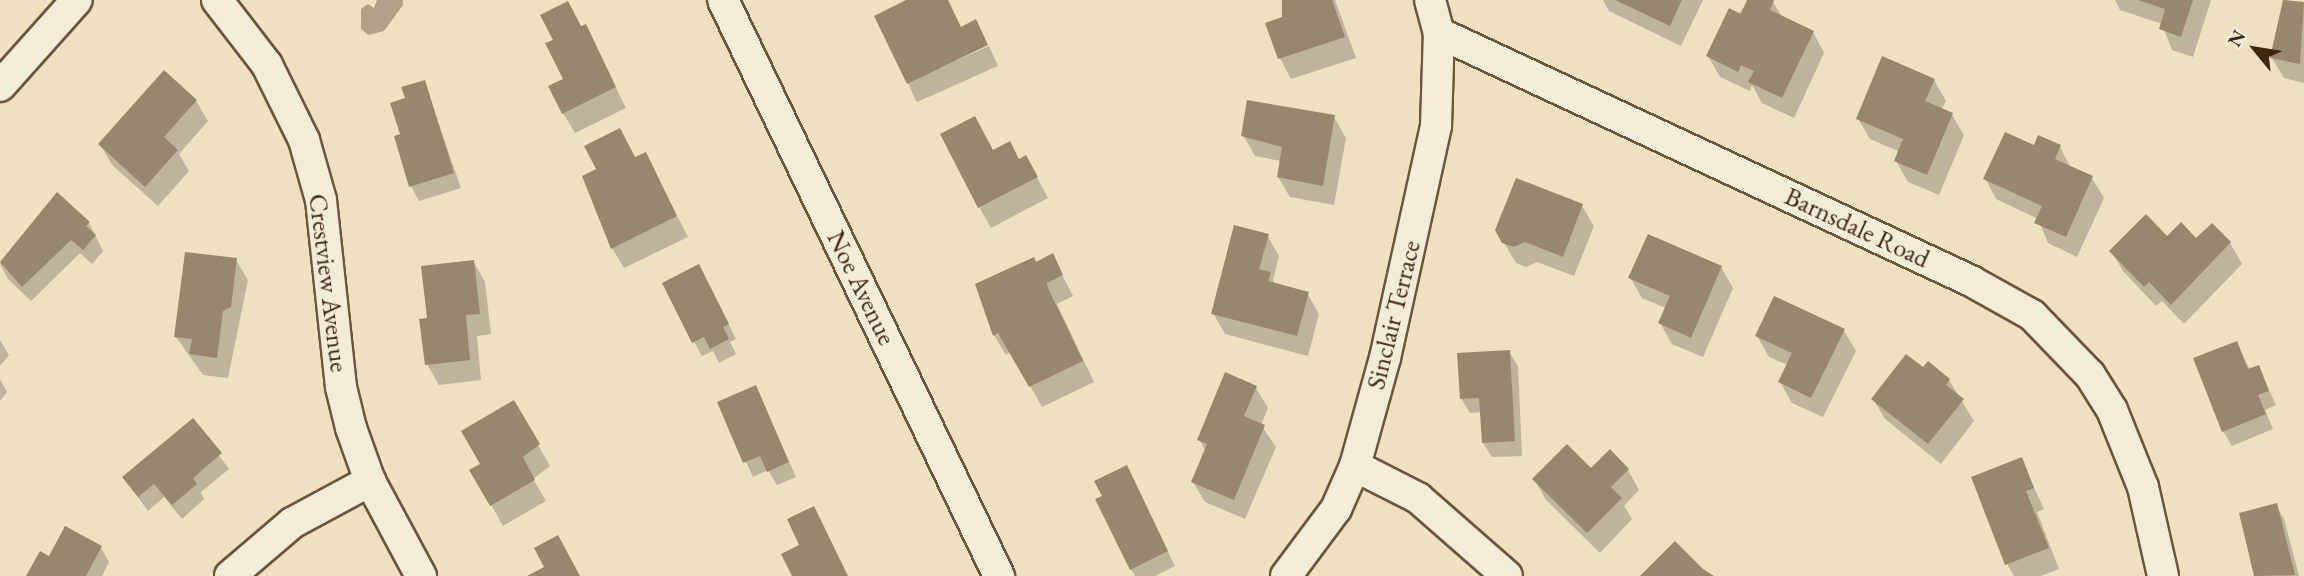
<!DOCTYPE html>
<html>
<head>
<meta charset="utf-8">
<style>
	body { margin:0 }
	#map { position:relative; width:2304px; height:576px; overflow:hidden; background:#ede1c2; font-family:"EB Garamond",serif }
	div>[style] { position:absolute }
	.water>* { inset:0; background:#b2a186 }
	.shadow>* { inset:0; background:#0003; transform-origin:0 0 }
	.building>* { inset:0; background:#99876d }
	.roads { filter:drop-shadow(2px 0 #6a553d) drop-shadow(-2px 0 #6a553d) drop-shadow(0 2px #6a553d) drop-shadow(0 -2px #6a553d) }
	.street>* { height:30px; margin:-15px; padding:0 15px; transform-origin:15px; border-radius:15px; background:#f3ecd7 }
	span { translate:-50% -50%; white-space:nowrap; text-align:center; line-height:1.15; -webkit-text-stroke:5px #f3ecd7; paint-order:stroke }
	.street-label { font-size:26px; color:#3f2611 }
	.north { position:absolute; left:2220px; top:14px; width:70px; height:70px; -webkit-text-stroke:5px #f3ecd7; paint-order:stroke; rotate:300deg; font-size:19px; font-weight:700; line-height:28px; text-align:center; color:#3f2611 }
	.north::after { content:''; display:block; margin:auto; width:24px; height:32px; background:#3f2611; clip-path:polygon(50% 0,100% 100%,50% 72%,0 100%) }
</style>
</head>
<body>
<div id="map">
	<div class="water">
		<div style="clip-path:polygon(377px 0,403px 0,403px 5px,384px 31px,368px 35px,361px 29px,361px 9px,368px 4px,374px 8px)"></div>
	</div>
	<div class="shadow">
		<div style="clip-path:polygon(1284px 0,1335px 0,1356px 58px,1291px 79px,1280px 58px)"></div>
		<div style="clip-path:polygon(1603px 0,1703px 0,1681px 46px,1609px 11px)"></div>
		<div style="clip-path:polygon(1749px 0,1773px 2px,1783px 18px,1813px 32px,1824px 53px,1794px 118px,1762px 103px,1752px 85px,1750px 91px,1720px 77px,1708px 56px)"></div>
		<div style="clip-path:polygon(2115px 0,2211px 0,2193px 57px,2172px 50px,2162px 24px,2120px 10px)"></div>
		<div style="clip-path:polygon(2285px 0,2304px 4px,2304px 83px,2284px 78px,2272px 58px)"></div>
		<div style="clip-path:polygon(585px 26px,626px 108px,575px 133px,563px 113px,565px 80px)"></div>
		<div style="left:989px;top:46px;width:22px;height:89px;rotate:66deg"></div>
		<div style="clip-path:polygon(1934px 80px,1946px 101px,1941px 110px,1952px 115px,1964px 135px,1939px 195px,1908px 182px,1896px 161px,1900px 152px,1870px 139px,1858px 119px)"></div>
		<div style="clip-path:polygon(424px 82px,461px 188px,419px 201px,411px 186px,402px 135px,407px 99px)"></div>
		<div style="clip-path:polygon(196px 101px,208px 121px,179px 154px,189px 171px,158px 206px,112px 165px,100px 144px)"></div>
		<div style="clip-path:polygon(1334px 117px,1346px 138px,1334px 205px,1290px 197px,1278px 177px,1281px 161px,1255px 156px,1243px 135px)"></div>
		<div style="clip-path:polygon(2034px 147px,2060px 147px,2071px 168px,2092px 178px,2104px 198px,2077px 257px,2048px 243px,2038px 219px,1996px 199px,1985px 178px)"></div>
		<div style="clip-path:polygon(993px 152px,1019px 161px,1026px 157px,1048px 198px,991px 228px,979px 207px)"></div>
		<div style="clip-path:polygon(645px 154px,688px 237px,624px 268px,612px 248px,635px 159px)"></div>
		<div style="clip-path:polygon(58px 195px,89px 223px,103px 251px,92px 264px,80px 253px,31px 301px,8px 279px,0 264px)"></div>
		<div style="clip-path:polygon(1582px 206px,1594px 226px,1574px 276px,1537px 262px,1526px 267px,1516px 263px,1497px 230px)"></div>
		<div style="clip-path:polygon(1267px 235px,1279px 256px,1273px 280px,1276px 285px,1307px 293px,1319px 314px,1308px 356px,1225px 334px,1213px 313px)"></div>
		<div style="clip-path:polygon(2167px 238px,2230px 243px,2242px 264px,2184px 324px,2162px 301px,2156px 306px,2123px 271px,2111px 251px)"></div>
		<div style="clip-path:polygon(1052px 256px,1073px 296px,1057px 304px,1094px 382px,1042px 407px,1011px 352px,1006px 355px,994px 335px,1036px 264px)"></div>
		<div style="clip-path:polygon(236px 260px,248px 280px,228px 378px,203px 375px,176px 337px)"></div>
		<div style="clip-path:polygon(473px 261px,485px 282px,491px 334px,477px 336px,481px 380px,439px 385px,427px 364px,429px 319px)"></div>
		<div style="clip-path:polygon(1721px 267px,1733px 288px,1703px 357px,1672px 344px,1660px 323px,1666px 308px,1642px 298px,1630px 277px)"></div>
		<div style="clip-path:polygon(707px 281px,736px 339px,730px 342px,736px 354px,719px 363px,713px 351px,702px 356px,694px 342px)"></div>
		<div style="clip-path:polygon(1844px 331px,1856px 351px,1823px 417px,1792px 403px,1780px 382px,1788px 365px,1769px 357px,1757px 336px)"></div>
		<div style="clip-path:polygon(0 340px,9px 355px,0 366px)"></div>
		<div style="clip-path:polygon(2236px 343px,2250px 370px,2258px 367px,2276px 405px,2265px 410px,2273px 429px,2232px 446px,2223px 431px)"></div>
		<div style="clip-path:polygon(1509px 352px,1518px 366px,1522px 456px,1492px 457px,1483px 443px,1482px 412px,1470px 413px,1461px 398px)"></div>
		<div style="clip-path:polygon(1923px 369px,1949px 380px,1974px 421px,1941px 464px,1885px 419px,1873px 399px)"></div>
		<div style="clip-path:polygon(0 379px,7px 392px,0 401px)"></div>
		<div style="clip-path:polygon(755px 387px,796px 477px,777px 485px,768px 470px,753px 477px,719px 403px)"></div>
		<div style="clip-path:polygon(1256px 388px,1268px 408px,1261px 425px,1276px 447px,1245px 519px,1205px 502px,1193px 482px,1206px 452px,1199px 439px)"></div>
		<div style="clip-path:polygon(514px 403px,550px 466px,533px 479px,546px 501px,503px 526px,472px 470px,482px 464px)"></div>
		<div style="clip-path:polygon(193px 421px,229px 469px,201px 492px,204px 499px,182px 519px,164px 497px,148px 511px,124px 478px)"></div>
		<div style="clip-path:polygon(2021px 459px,2044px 509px,2037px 512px,2059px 569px,2041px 576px,2014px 576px,2007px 564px)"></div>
		<div style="clip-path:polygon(1628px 470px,1639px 490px,1624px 506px,1632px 519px,1600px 553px,1546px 500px,1534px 479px)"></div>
		<div style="clip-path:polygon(1134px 482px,1175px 566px,1155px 576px,1135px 576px,1131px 569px)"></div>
		<div style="clip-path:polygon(2276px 505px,2284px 519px,2299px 576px,2256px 576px,2241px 514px)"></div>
		<div style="clip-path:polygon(101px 548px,109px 562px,102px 576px,28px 576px,49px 559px)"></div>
	</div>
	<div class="building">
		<div style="clip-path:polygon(906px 0,948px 0,961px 27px,976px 19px,988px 45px,907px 84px,874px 16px)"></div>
		<div style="clip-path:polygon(1282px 0,1332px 0,1345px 37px,1278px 59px,1265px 23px,1282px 17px)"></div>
		<div style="clip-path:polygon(1615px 0,1682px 0,1670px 26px)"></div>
		<div style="clip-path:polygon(1747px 0,1774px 0,1770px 10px,1814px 31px,1782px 98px,1748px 82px,1754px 71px,1741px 65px,1738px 72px,1706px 56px,1729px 8px,1741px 14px)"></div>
		<div style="clip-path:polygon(2138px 0,2193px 0,2181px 37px,2159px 29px,2165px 9px)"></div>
		<div style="clip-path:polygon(2283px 0,2304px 2px,2300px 64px,2270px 58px)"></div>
		<div style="clip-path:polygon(568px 1px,581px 26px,586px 24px,616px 87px,562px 114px,548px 86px,563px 79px,545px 43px,553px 40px,540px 15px)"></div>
		<div style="clip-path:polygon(1882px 56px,1935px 79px,1925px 101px,1953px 113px,1927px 175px,1894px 161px,1903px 139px,1856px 119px)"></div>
		<div style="clip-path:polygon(164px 70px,197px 100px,164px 137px,178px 150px,145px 187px,98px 144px)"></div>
		<div style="clip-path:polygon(425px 80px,454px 173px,409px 187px,394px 136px,400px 134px,390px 103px,405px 98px,401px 87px)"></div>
		<div style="clip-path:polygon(1247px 100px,1335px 115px,1323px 186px,1277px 177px,1282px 147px,1241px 136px)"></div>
		<div style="clip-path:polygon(975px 116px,993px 150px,1010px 141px,1019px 159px,1026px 155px,1038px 177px,978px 208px,940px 134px)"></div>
		<div style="clip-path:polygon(620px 128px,635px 157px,646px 152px,677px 216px,611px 249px,582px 176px,596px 169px,584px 146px)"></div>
		<div style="clip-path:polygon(2005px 132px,2034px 145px,2038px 135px,2061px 145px,2055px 159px,2093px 176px,2066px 237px,2034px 223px,2042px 206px,1983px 179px)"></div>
		<div style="clip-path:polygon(1516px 178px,1583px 204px,1563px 257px,1525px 242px,1514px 247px,1502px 243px,1495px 230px)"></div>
		<div style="clip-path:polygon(57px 192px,90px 222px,86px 226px,96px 235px,83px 250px,71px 240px,22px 287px,0 262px)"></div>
		<div style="clip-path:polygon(2146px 214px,2167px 236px,2181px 222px,2196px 238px,2212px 223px,2231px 242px,2171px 305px,2149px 282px,2144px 287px,2109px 251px)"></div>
		<div style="clip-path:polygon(1234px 225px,1269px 234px,1259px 269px,1271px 272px,1268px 281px,1309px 292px,1297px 336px,1211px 314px)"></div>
		<div style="clip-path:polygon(1648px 234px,1722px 266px,1691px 338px,1658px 323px,1670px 296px,1628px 278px)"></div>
		<div style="clip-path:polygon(185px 252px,237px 258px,231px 307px,223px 311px,217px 358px,189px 354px,192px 339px,174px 337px)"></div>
		<div style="clip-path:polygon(1053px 253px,1063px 275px,1047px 283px,1048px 288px,1083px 361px,1029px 387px,998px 333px,993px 336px,975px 284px,1034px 257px,1036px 262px)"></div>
		<div style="clip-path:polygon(474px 260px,480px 314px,466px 315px,470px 360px,425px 365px,419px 319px,427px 318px,421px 266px)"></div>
		<div style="clip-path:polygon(699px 264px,729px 324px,723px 327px,729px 339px,710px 349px,704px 337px,692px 343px,662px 283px)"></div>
		<div style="clip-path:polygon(1774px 296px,1845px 329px,1811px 398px,1778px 382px,1792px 353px,1755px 336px)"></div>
		<div style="clip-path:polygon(2237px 341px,2248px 369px,2259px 365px,2269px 391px,2258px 395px,2266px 414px,2222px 432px,2193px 358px)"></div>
		<div style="clip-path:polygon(1510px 350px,1515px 441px,1482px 443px,1479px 398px,1460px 399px,1457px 353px)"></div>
		<div style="clip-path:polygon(1906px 354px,1923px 367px,1928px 361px,1950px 379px,1946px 385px,1964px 399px,1928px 444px,1871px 399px)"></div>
		<div style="clip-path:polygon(1225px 372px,1257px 386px,1244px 416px,1265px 425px,1234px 500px,1191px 482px,1207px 444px,1197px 440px)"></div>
		<div style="clip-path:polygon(756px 385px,789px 462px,767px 472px,760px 456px,743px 463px,717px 402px)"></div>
		<div style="clip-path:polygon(514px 400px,540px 444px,523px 457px,535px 480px,490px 506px,469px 470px,480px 464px,461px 431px)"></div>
		<div style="clip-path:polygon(193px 418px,222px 453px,193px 478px,197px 484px,172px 505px,154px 484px,138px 497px,122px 477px)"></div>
		<div style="clip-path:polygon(1567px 444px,1591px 468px,1610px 449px,1629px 469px,1611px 487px,1622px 498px,1587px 533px,1532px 479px)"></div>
		<div style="clip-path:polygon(2022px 457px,2034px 488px,2026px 491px,2049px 548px,2005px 565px,1971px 477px)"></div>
		<div style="clip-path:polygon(1127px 465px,1168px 551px,1130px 570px,1095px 499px,1102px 496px,1094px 481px)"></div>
		<div style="clip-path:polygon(2277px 503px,2295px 575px,2254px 576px,2239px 513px)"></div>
		<div style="clip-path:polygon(814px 506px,848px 576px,792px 576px,781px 554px,799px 545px,787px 519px)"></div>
		<div style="clip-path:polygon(65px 526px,102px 546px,86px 576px,26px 576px,40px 551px,49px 556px)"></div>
		<div style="clip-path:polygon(558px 535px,580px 576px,527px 576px,544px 567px,534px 548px)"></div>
		<div style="clip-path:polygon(1675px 541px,1703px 569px,1714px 576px,1640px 576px)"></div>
	</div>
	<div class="roads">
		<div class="street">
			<div style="left:217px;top:0;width:82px;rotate:52.4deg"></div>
			<div style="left:267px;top:65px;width:84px;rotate:63.7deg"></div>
			<div style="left:304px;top:140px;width:62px;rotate:74.2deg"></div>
			<div style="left:321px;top:200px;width:188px;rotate:83.9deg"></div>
			<div style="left:341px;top:387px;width:42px;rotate:76.3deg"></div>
			<div style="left:351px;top:428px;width:56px;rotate:70.3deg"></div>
			<div style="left:370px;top:481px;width:108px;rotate:61.8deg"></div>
			<div style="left:723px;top:0;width:639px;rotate:64.4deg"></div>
			<div style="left:1430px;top:0;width:34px;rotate:75deg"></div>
			<div style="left:1439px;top:33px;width:587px;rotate:24.99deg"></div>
			<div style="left:1971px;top:281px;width:70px;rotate:29.1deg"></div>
			<div style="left:2032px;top:315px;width:83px;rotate:46deg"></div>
			<div style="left:2090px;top:375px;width:41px;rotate:57.8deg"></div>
			<div style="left:2112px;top:410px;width:83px;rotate:68.1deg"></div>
			<div style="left:2143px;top:487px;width:91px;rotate:77.3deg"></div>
			<div style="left:0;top:86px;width:115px;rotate:-48.2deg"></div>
			<div style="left:1355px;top:466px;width:71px;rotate:26.9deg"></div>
			<div style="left:1418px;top:498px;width:118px;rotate:41.2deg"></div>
			<div style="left:230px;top:576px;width:82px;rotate:-40.5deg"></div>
			<div style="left:292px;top:523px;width:89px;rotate:-28.3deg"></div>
			<div style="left:1286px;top:576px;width:84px;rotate:-53.3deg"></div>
			<div style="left:1336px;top:509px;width:47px;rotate:-66.2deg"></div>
			<div style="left:1355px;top:466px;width:112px;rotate:-74.5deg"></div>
			<div style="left:1385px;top:358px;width:238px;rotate:-77.6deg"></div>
			<div style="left:1436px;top:126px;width:93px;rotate:-88.2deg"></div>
		</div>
	</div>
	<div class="street-label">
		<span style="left:1857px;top:228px;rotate:25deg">Barnsdale Road</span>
		<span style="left:328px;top:283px;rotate:83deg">Crestview Avenue</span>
		<span style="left:861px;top:288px;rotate:64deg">Noe Avenue</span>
		<span style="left:1394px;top:315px;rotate:-76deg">Sinclair Terrace</span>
	</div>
	<div class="north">N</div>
</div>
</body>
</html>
